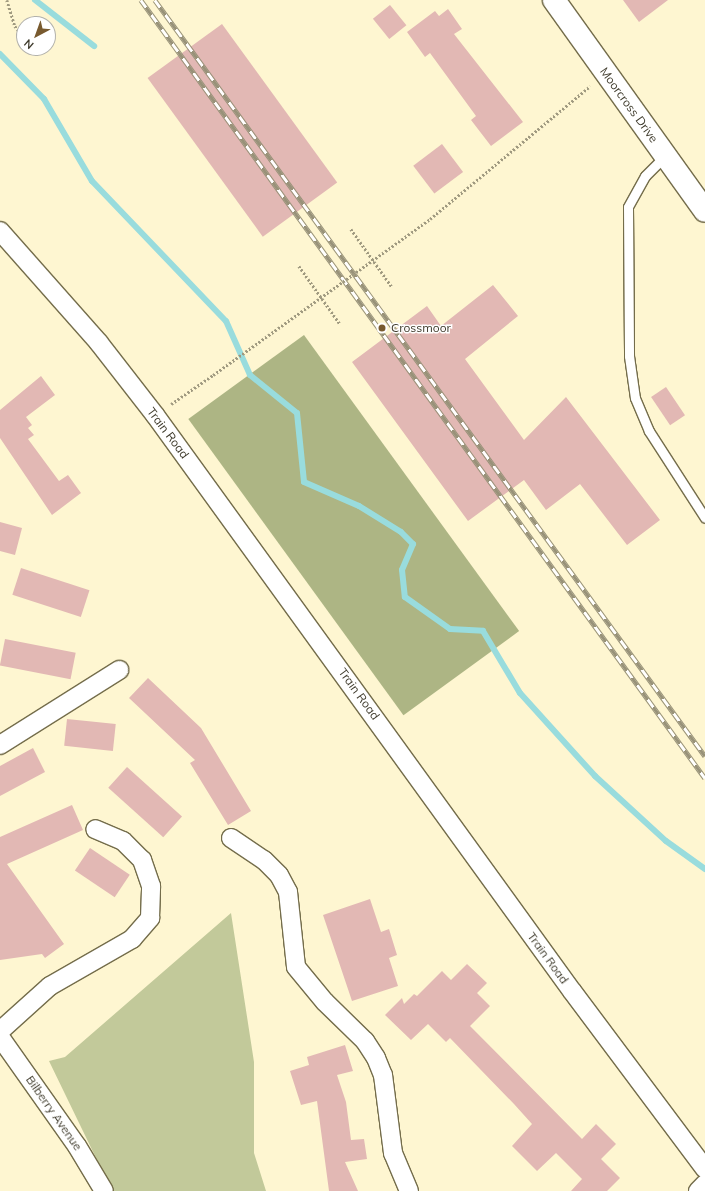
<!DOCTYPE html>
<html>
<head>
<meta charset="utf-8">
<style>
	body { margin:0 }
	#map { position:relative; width:705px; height:1191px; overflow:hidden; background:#fef6d1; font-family:Mulish,sans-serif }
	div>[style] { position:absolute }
	.green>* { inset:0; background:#c2c99a }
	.forest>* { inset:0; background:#adb584; transform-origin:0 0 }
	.stream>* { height:6px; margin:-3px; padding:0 3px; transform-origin:3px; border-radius:3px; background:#99dcdd }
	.building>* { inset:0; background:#e2b8b4; transform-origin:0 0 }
	.path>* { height:2.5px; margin-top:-1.25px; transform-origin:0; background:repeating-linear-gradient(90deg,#a09a80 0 2px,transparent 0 4px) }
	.roads { filter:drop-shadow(1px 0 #746d4b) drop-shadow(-1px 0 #746d4b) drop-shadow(0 1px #746d4b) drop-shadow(0 -1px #746d4b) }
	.lane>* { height:9px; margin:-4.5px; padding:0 4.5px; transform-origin:4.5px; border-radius:4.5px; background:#fff }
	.street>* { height:18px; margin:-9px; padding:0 9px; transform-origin:9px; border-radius:9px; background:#fff }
	.secondary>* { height:22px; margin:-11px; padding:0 11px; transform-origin:11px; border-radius:11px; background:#fff }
	.rail>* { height:4.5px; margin-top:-2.25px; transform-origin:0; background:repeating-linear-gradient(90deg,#fff 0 9px,#989279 0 18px); box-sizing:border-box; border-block:1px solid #989279 }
	.path-bridge>* { height:2.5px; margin-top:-1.25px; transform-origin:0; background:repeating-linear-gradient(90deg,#a09a80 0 2px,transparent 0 4px) }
	.dots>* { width:11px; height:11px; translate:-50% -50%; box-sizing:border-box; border:2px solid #fff; border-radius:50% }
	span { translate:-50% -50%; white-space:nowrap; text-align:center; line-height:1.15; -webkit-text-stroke:3px #fff; paint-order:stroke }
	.street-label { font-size:12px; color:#3f3b2c }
	.poi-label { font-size:12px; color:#3f3b2c }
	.left { translate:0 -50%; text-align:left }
	.north { position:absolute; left:16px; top:16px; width:40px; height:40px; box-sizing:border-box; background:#fff; border:1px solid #b2b1ab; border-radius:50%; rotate:221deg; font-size:11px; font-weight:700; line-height:16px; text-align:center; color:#3f3b2c }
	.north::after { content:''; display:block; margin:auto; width:14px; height:18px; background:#785a2f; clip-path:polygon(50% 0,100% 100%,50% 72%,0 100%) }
</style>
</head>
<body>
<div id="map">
	<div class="green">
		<div style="clip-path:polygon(231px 913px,254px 1062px,254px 1153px,266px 1191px,112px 1191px,49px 1061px,65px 1057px)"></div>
	</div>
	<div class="forest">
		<div style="left:304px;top:335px;width:366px;height:143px;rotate:54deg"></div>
	</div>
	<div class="stream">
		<div style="left:35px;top:0;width:75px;rotate:37.9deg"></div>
		<div style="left:0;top:54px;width:63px;rotate:45.6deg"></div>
		<div style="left:44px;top:99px;width:95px;rotate:59.7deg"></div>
		<div style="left:92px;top:181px;width:194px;rotate:46.3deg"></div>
		<div style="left:226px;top:321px;width:59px;rotate:66deg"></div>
		<div style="left:250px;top:375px;width:60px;rotate:39deg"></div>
		<div style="left:297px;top:413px;width:69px;rotate:84.2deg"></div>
		<div style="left:304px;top:482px;width:60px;rotate:23.6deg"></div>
		<div style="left:359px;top:506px;width:49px;rotate:31.8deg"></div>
		<div style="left:401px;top:532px;width:17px;rotate:45deg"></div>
		<div style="left:413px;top:544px;width:28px;rotate:113deg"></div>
		<div style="left:402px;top:570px;width:27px;rotate:84deg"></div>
		<div style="left:405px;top:597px;width:55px;rotate:35.4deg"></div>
		<div style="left:450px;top:629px;width:33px;rotate:3deg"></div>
		<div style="left:483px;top:631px;width:72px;rotate:59.2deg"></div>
		<div style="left:520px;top:693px;width:112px;rotate:47.9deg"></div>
		<div style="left:595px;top:776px;width:96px;rotate:42.5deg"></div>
		<div style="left:666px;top:841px;width:48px;rotate:35.7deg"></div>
	</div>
	<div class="building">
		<div style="clip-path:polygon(623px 0,668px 0,639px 22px)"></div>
		<div style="left:390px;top:5px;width:26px;height:22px;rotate:51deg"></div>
		<div style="clip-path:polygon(448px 9px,462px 29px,454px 34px,523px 122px,491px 146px,471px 120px,476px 116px,430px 53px,425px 57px,407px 32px,435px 11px,439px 16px)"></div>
		<div style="left:222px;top:24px;width:196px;height:92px;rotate:54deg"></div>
		<div style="left:442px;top:144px;width:35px;height:36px;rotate:53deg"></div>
		<div style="clip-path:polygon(493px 285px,518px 316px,465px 359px,524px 440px,566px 397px,660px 520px,627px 545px,580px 484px,546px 510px,524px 480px,468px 521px,352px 362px,427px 306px,441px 326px)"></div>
		<div style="clip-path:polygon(41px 376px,55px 395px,26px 417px,32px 425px,28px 428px,34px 435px,28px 439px,59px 481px,68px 475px,81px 493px,52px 515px,0 438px,0 410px)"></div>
		<div style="left:666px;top:387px;width:34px;height:18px;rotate:56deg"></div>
		<div style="clip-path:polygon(0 522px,22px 528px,15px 555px,0 551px)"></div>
		<div style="left:21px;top:568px;width:72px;height:28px;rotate:18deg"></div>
		<div style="left:5px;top:639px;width:72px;height:27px;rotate:11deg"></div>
		<div style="clip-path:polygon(148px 678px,201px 728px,251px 811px,228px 825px,190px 763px,195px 760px,129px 698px)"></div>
		<div style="left:67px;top:719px;width:49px;height:27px;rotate:6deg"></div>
		<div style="clip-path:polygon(33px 748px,45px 772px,0 796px,0 766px)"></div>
		<div style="left:127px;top:767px;width:74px;height:28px;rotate:42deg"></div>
		<div style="clip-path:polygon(72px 805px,83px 830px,7px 864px,64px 944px,45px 958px,42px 954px,0 960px,0 837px)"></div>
		<div style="left:90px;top:848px;width:48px;height:27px;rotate:34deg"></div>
		<div style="clip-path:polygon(370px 899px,381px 932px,389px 929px,397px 955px,389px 958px,398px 986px,352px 1001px,323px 915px)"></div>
		<div style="clip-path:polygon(467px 964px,487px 983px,477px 993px,490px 1006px,470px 1026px,582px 1139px,596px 1124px,616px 1144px,601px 1159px,620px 1178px,607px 1191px,571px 1191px,582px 1179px,556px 1153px,537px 1171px,512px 1146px,532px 1124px,514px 1104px,450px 1038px,446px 1042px,428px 1024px,411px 1040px,385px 1015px,402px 998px,404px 1004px,414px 994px,417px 996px,442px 971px,451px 980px)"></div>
		<div style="clip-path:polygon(345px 1045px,353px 1071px,337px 1075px,346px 1102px,351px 1140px,364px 1139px,367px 1159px,345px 1162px,358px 1191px,329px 1191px,317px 1101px,301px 1105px,290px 1071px,309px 1065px,307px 1057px)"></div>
	</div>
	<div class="path">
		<div style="left:7px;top:0;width:27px;rotate:73deg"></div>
		<div style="left:15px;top:26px;width:14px;rotate:51deg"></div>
		<div style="left:35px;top:48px;width:6px;rotate:45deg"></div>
		<div style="left:430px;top:219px;width:208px;rotate:-39.7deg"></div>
		<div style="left:351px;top:229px;width:71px;rotate:54.7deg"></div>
		<div style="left:299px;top:266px;width:71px;rotate:54.7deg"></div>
		<div style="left:171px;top:404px;width:51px;rotate:-34.6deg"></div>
	</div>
	<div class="roads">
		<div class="lane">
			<div style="left:665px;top:156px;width:28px;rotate:135deg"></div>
			<div style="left:645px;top:176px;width:35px;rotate:119deg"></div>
			<div style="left:628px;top:207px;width:149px;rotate:89.6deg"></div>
			<div style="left:629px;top:356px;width:42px;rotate:81.9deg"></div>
			<div style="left:635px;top:398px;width:36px;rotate:67deg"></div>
			<div style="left:649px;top:431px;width:103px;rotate:57.2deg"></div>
		</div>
		<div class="street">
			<div style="left:0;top:231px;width:149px;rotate:48.5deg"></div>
			<div style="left:99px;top:343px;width:91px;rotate:52.1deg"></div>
			<div style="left:155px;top:415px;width:711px;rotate:54.1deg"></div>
			<div style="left:572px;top:991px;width:222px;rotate:53.2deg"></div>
			<div style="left:0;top:745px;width:141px;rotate:-32.2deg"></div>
			<div style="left:231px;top:838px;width:40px;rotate:34deg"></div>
			<div style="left:264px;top:860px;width:21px;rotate:45deg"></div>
			<div style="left:279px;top:875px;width:19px;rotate:62deg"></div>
			<div style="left:288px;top:892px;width:75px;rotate:83.9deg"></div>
			<div style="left:296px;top:967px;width:45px;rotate:50.4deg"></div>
			<div style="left:325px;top:1002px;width:56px;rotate:44.3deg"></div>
			<div style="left:365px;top:1041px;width:20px;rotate:57deg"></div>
			<div style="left:376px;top:1058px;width:18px;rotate:68deg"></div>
			<div style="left:383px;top:1075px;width:79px;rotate:82.7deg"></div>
			<div style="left:393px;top:1153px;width:41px;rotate:67.2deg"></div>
			<div style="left:0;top:1031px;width:67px;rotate:-42deg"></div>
			<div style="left:50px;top:986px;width:95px;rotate:-29.8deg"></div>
			<div style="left:132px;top:939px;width:28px;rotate:-49deg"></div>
			<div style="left:150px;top:918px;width:32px;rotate:-88deg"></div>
			<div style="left:151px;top:886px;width:28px;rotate:-109deg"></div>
			<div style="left:142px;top:860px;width:27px;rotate:-135deg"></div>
			<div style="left:123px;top:841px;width:30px;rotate:-157deg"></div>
			<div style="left:0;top:1037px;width:133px;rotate:54.8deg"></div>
			<div style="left:77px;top:1146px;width:52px;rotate:59deg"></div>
			<div style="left:698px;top:1191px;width:10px;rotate:-45deg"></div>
		</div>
		<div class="secondary">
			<div style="left:554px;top:0;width:259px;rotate:54.4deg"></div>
		</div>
	</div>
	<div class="rail">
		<div style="left:141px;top:0;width:961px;rotate:54.06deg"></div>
		<div style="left:155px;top:0;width:935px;rotate:53.96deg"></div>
	</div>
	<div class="path-bridge">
		<div style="left:213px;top:375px;width:267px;rotate:-35.7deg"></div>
	</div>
	<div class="dots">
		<div style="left:382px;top:328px;background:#785a2f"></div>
	</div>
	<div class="street-label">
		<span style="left:629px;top:105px;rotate:54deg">Moorcross Drive</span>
		<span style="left:168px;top:433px;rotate:53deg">Train Road</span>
		<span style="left:359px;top:694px;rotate:54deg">Train Road</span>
		<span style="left:548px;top:958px;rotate:54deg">Train Road</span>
		<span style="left:54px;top:1113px;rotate:55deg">Bilberry Avenue</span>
	</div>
	<div class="poi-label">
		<span class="left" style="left:391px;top:328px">Crossmoor</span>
	</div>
	<div class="north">N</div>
</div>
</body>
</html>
